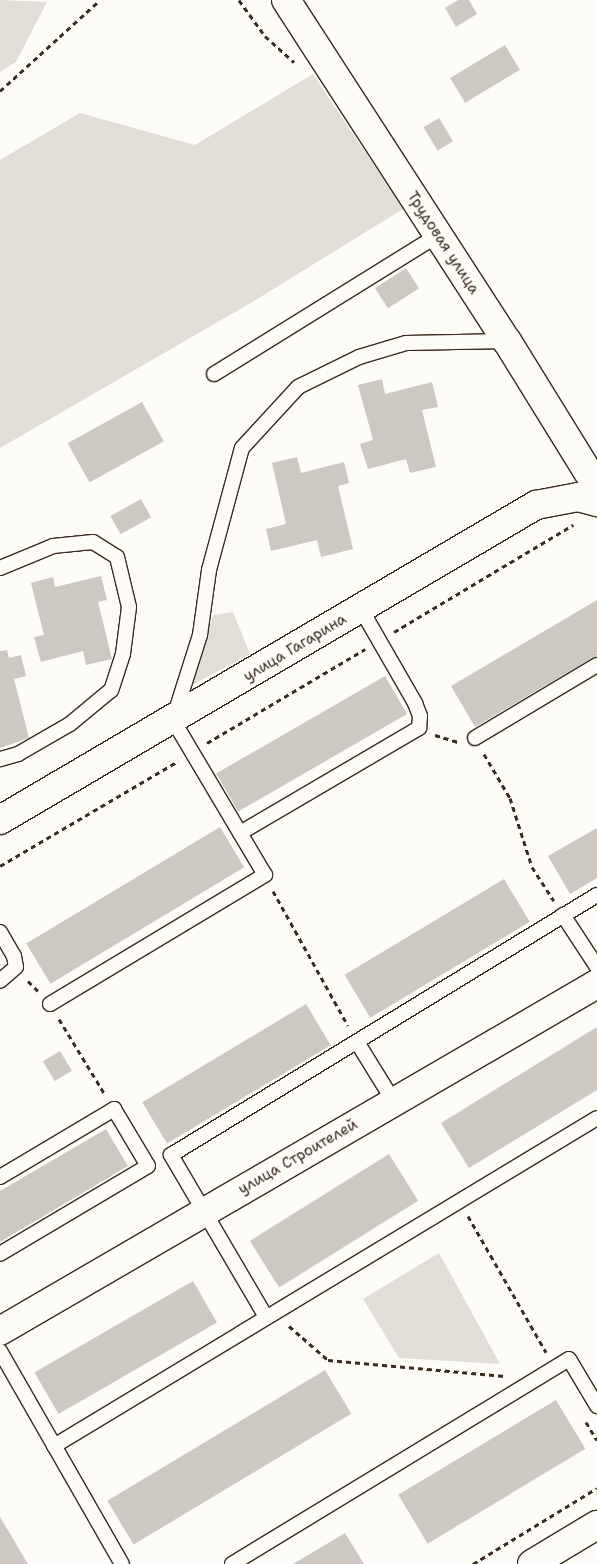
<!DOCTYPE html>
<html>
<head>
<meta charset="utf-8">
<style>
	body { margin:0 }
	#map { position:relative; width:597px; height:1564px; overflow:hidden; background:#fdfcf7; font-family:"Shantell Sans",sans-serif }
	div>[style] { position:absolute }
	.green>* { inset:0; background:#e1ded7 }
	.building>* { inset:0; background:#cdc8c2; transform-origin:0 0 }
	.path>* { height:3px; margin-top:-1.5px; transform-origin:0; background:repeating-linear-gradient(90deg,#3b2a1e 0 5px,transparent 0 9px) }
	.roads { filter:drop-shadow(1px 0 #3b2a1e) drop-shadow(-1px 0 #3b2a1e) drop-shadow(0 1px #3b2a1e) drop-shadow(0 -1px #3b2a1e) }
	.service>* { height:14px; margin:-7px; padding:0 7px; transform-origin:7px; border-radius:7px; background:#fdfcf7 }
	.minor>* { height:28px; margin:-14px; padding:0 14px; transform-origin:14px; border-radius:14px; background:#fdfcf7 }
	span { translate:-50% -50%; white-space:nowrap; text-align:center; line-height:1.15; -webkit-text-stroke:4.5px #fdfcf7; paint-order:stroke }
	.street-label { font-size:15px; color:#3b2a1e }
</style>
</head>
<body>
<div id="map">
	<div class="green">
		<div style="clip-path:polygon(0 0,47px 2px,16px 62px,0 72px)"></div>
		<div style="clip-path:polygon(313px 74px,403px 209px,254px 301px,0 448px,0 160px,80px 113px,195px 145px)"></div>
		<div style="clip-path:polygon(233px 612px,250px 654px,192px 685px,213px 615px)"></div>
		<div style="clip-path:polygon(439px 1253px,500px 1364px,399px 1358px,363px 1299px)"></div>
	</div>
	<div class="building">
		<div style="clip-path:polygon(458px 0,469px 0,477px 14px,456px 27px,445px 8px)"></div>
		<div style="left:505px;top:45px;width:29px;height:64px;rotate:59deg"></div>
		<div style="left:439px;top:118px;width:27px;height:18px;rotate:59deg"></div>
		<div style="left:406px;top:268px;width:24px;height:37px;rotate:57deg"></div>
		<div style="clip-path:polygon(382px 379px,385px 394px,432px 382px,438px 407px,422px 410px,436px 467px,410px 473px,406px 459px,368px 469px,360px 444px,373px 440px,358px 385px)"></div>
		<div style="left:142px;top:402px;width:45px;height:85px;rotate:61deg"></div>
		<div style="clip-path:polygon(297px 457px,301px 473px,344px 462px,349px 483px,338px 486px,353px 549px,321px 557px,317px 540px,271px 551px,266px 529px,286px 524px,272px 463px)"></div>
		<div style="left:141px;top:499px;width:21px;height:35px;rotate:61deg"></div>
		<div style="clip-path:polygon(101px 576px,107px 600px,98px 602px,112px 659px,86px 665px,83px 651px,41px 662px,34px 637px,44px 635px,31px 583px,53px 577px,55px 587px)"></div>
		<div style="clip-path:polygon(597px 600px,597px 655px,475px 727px,451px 686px)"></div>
		<div style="clip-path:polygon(7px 650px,9px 658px,21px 655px,26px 676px,14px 679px,29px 738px,0 748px,0 651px)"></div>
		<div style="left:385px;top:676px;width:44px;height:195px;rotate:60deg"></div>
		<div style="left:220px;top:827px;width:47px;height:226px;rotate:59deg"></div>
		<div style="clip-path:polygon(597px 828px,597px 878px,570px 894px,548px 856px)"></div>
		<div style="left:504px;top:879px;width:50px;height:186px;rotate:59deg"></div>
		<div style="left:306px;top:1004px;width:48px;height:191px;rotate:59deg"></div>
		<div style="clip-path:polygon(597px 1027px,597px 1090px,469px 1168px,441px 1123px)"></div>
		<div style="left:60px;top:1051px;width:23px;height:20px;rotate:59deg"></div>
		<div style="clip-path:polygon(106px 1129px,128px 1166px,0 1242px,0 1191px)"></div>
		<div style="left:389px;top:1154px;width:55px;height:164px;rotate:58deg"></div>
		<div style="left:193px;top:1281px;width:48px;height:183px;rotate:60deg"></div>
		<div style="left:325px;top:1370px;width:51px;height:254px;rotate:59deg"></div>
		<div style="left:556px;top:1400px;width:57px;height:184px;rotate:59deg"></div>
		<div style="clip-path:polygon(0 1517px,28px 1564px,0 1564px)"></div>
		<div style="clip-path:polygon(345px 1533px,364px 1564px,293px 1564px)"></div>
	</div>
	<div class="path">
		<div style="left:239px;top:0;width:44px;rotate:54.2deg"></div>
		<div style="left:265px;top:36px;width:39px;rotate:42deg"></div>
		<div style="left:0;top:91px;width:135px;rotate:-42.3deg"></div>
		<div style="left:394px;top:632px;width:209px;rotate:-30.9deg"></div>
		<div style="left:435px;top:735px;width:24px;rotate:17deg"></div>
		<div style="left:207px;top:743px;width:184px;rotate:-30.7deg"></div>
		<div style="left:484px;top:754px;width:51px;rotate:59.4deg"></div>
		<div style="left:510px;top:798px;width:72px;rotate:72.3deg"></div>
		<div style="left:532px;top:867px;width:40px;rotate:57.1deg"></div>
		<div style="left:0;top:866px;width:207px;rotate:-30.5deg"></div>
		<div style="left:273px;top:891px;width:154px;rotate:60.9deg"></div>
		<div style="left:28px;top:981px;width:14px;rotate:45deg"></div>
		<div style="left:59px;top:1019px;width:87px;rotate:58.7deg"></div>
		<div style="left:468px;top:1216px;width:157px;rotate:60.2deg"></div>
		<div style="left:289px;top:1326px;width:52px;rotate:41.1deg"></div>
		<div style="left:328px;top:1360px;width:177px;rotate:5.2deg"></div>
		<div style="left:586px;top:1422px;width:21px;rotate:59deg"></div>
		<div style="left:473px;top:1564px;width:145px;rotate:-31.5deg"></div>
	</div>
	<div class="roads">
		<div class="service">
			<div style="left:214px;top:374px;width:262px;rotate:-31.8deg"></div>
			<div style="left:0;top:568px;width:57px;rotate:-22.5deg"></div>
			<div style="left:53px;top:546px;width:40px;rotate:-5.7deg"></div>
			<div style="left:93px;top:542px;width:28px;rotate:32deg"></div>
			<div style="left:117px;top:557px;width:51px;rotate:76.5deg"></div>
			<div style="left:129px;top:607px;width:47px;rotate:97.3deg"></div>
			<div style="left:123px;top:654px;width:38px;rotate:108deg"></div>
			<div style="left:111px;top:690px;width:53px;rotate:140.3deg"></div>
			<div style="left:70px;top:724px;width:60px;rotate:150deg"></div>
			<div style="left:18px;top:754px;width:19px;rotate:164deg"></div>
			<div style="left:475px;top:738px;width:142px;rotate:-30.9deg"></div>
			<div style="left:240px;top:833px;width:208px;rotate:-30.4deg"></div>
			<div style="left:419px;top:728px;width:12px;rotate:-85deg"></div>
			<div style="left:420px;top:716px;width:14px;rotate:-111deg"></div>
			<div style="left:415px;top:703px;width:108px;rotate:-119.9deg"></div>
			<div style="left:563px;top:915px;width:62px;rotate:56.8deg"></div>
			<div style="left:0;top:932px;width:28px;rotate:60deg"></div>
			<div style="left:14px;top:956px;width:11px;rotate:80deg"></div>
			<div style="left:16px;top:967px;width:21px;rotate:139deg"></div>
			<div style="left:50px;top:1004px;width:251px;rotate:-31deg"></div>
			<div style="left:265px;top:875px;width:180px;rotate:-120.7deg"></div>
			<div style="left:173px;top:720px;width:89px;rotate:-72.4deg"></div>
			<div style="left:200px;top:635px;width:66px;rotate:-82.1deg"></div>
			<div style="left:209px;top:570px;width:126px;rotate:-74.9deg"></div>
			<div style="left:242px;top:448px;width:83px;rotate:-47.4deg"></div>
			<div style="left:298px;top:387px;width:68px;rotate:-26.2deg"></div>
			<div style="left:359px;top:357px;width:49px;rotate:-16.6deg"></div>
			<div style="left:406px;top:343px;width:101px;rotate:-1.1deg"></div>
			<div style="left:357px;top:1042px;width:70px;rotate:58.3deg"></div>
			<div style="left:0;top:1177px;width:133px;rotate:-30.8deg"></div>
			<div style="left:114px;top:1109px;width:66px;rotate:59.2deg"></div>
			<div style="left:148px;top:1166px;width:172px;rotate:149.3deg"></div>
			<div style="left:266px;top:1317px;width:188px;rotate:-120.4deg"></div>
			<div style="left:171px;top:1155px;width:499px;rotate:-31.4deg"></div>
			<div style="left:0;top:1351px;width:245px;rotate:60.2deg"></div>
			<div style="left:54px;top:1446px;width:634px;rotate:-31.13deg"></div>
			<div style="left:232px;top:1564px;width:394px;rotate:-31.3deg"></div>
			<div style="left:569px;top:1359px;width:55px;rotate:59.2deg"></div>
		</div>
		<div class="minor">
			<div style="left:286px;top:0;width:406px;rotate:57.1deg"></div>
			<div style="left:507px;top:341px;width:172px;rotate:58.3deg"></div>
			<div style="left:0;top:820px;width:622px;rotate:-30.44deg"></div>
			<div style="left:536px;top:505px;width:43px;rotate:-10.8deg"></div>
			<div style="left:578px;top:497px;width:20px;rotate:15deg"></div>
			<div style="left:0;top:1331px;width:691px;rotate:-30.17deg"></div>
			<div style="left:532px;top:1564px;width:76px;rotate:-31deg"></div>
		</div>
	</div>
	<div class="street-label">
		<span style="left:443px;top:243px;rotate:57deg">Трудовая улица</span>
		<span style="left:295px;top:648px;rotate:-31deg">улица Гагарина</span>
		<span style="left:298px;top:1157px;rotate:-30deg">улица Строителей</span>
	</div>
</div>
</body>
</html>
